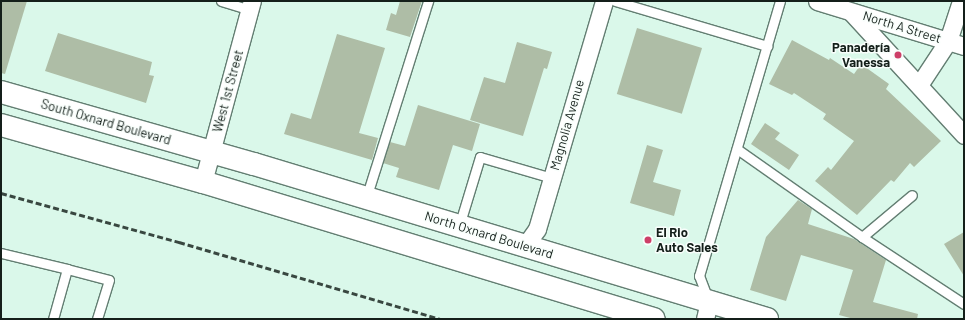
<!DOCTYPE html>
<html>
<head>
<meta charset="utf-8">
<style>
	body { margin:0 }
	#map { position:relative; width:965px; height:320px; overflow:hidden; background:#daf8ea; font-family:Barlow,sans-serif }
	div>[style] { position:absolute }
	.building>* { inset:0; background:#aebda6; transform-origin:0 0 }
	.roads { filter:drop-shadow(1px 0 #637e72) drop-shadow(-1px 0 #637e72) drop-shadow(0 1px #637e72) drop-shadow(0 -1px #637e72) }
	.lane>* { height:9px; margin:-4.5px; padding:0 4.5px; transform-origin:4.5px; border-radius:4.5px; background:#fff }
	.street>* { height:17px; margin:-8.5px; padding:0 8.5px; transform-origin:8.5px; border-radius:8.5px; background:#fff }
	.primary>* { height:22px; margin:-11px; padding:0 11px; transform-origin:11px; border-radius:11px; background:#fff }
	.rail>* { height:3px; margin-top:-1.5px; transform-origin:0; background:repeating-linear-gradient(90deg,#384740 0 6px,transparent 0 9px) }
	.dots>* { width:11px; height:11px; translate:-50% -50%; box-sizing:border-box; border:2px solid #f8fefb; border-radius:50% }
	span { translate:-50% -50%; white-space:nowrap; text-align:center; line-height:1.15; -webkit-text-stroke:3px #f8fefb; paint-order:stroke }
	.street-label { font-size:13px; color:#141f1a }
	.poi-label { font-size:13px; color:#141f1a; font-weight:700 }
	.right { translate:-100% -50%; text-align:right }
	.left { translate:0 -50%; text-align:left }
	.frame { position:absolute; inset:0; border:2px solid #141f1a; pointer-events:none }
</style>
</head>
<body>
<div id="map">
	<div class="building">
		<div style="clip-path:polygon(1px 1px,27px 1px,5px 74px,1px 73px)"></div>
		<div style="clip-path:polygon(400px 1px,422px 1px,410px 37px,386px 30px,391px 13px,396px 15px)"></div>
		<div style="left:637px;top:28px;width:68px;height:69px;rotate:17deg"></div>
		<div style="clip-path:polygon(58px 33px,152px 62px,149px 75px,154px 76px,146px 103px,45px 71px)"></div>
		<div style="clip-path:polygon(337px 34px,385px 48px,359px 133px,378px 138px,372px 160px,284px 134px,291px 113px,311px 119px)"></div>
		<div style="clip-path:polygon(792px 40px,829px 60px,830px 58px,854px 74px,861px 64px,889px 84px,886px 89px,941px 141px,914px 167px,910px 163px,894px 182px,891px 180px,857px 215px,815px 181px,828px 167px,831px 170px,854px 141px,823px 119px,826px 114px,794px 93px,792px 95px,769px 84px)"></div>
		<div style="clip-path:polygon(517px 42px,552px 52px,547px 69px,544px 68px,523px 136px,470px 120px,484px 77px,505px 83px)"></div>
		<div style="clip-path:polygon(418px 105px,480px 124px,472px 151px,453px 145px,439px 190px,396px 177px,399px 168px,383px 163px,390px 142px,405px 146px)"></div>
		<div style="clip-path:polygon(765px 123px,780px 133px,775px 139px,799px 155px,789px 170px,751px 144px)"></div>
		<div style="clip-path:polygon(647px 145px,663px 150px,653px 182px,681px 190px,674px 216px,630px 203px)"></div>
		<div style="clip-path:polygon(798px 200px,812px 209px,808px 224px,854px 239px,886px 260px,873px 302px,918px 314px,917px 319px,854px 319px,839px 315px,853px 270px,801px 255px,786px 301px,750px 290px,766px 237px)"></div>
		<div style="clip-path:polygon(964px 232px,964px 276px,944px 244px)"></div>
	</div>
	<div class="roads">
		<div class="lane">
			<div style="left:221px;top:1px;width:30px;rotate:17deg"></div>
			<div style="left:615px;top:1px;width:159px;rotate:16.5deg"></div>
			<div style="left:737px;top:149px;width:153px;rotate:35.1deg"></div>
			<div style="left:862px;top:237px;width:122px;rotate:33.3deg"></div>
			<div style="left:366px;top:198px;width:207px;rotate:-72.5deg"></div>
			<div style="left:459px;top:226px;width:72px;rotate:-73.1deg"></div>
			<div style="left:480px;top:157px;width:75px;rotate:16.3deg"></div>
			<div style="left:862px;top:237px;width:65px;rotate:-40deg"></div>
			<div style="left:1px;top:253px;width:68px;rotate:13.6deg"></div>
			<div style="left:708px;top:299px;width:25px;rotate:-111deg"></div>
			<div style="left:699px;top:276px;width:287px;rotate:-73.6deg"></div>
			<div style="left:53px;top:319px;width:52px;rotate:-74.4deg"></div>
			<div style="left:67px;top:269px;width:43px;rotate:14.7deg"></div>
			<div style="left:109px;top:280px;width:41px;rotate:107.1deg"></div>
		</div>
		<div class="street">
			<div style="left:817px;top:1px;width:154px;rotate:17deg"></div>
			<div style="left:851px;top:12px;width:167px;rotate:47.4deg"></div>
			<div style="left:919px;top:85px;width:53px;rotate:-56.6deg"></div>
			<div style="left:948px;top:41px;width:42px;rotate:-72deg"></div>
			<div style="left:203px;top:182px;width:188px;rotate:-74.9deg"></div>
			<div style="left:525px;top:246px;width:21px;rotate:-55deg"></div>
			<div style="left:537px;top:229px;width:238px;rotate:-73.6deg"></div>
			<div style="left:705px;top:319px;width:17px;rotate:-77deg"></div>
		</div>
		<div class="primary">
			<div style="left:1px;top:92px;width:263px;rotate:15.9deg"></div>
			<div style="left:254px;top:164px;width:536px;rotate:16.81deg"></div>
			<div style="left:1px;top:125px;width:210px;rotate:15.8deg"></div>
			<div style="left:203px;top:182px;width:471px;rotate:16.9deg"></div>
		</div>
	</div>
	<div class="rail">
		<div style="left:1px;top:193px;width:185px;rotate:15.4deg"></div>
		<div style="left:179px;top:242px;width:273px;rotate:16.4deg"></div>
	</div>
	<div class="dots">
		<div style="left:898px;top:55px;background:#cd3f68"></div>
		<div style="left:648px;top:240px;background:#cd3f68"></div>
	</div>
	<div class="street-label">
		<span style="left:902px;top:27px;rotate:17deg">North A Street</span>
		<span style="left:228px;top:91px;rotate:-75deg">West 1st Street</span>
		<span style="left:106px;top:122px;rotate:16deg">South Oxnard Boulevard</span>
		<span style="left:567px;top:125px;rotate:-74deg">Magnolia Avenue</span>
		<span style="left:489px;top:235px;rotate:17deg">North Oxnard Boulevard</span>
	</div>
	<div class="poi-label">
		<span class="right" style="left:890px;top:55px">Panadería<br>Vanessa</span>
		<span class="left" style="left:656px;top:240px">El Rio<br>Auto Sales</span>
	</div>
	<div class="frame"></div>
</div>
</body>
</html>
